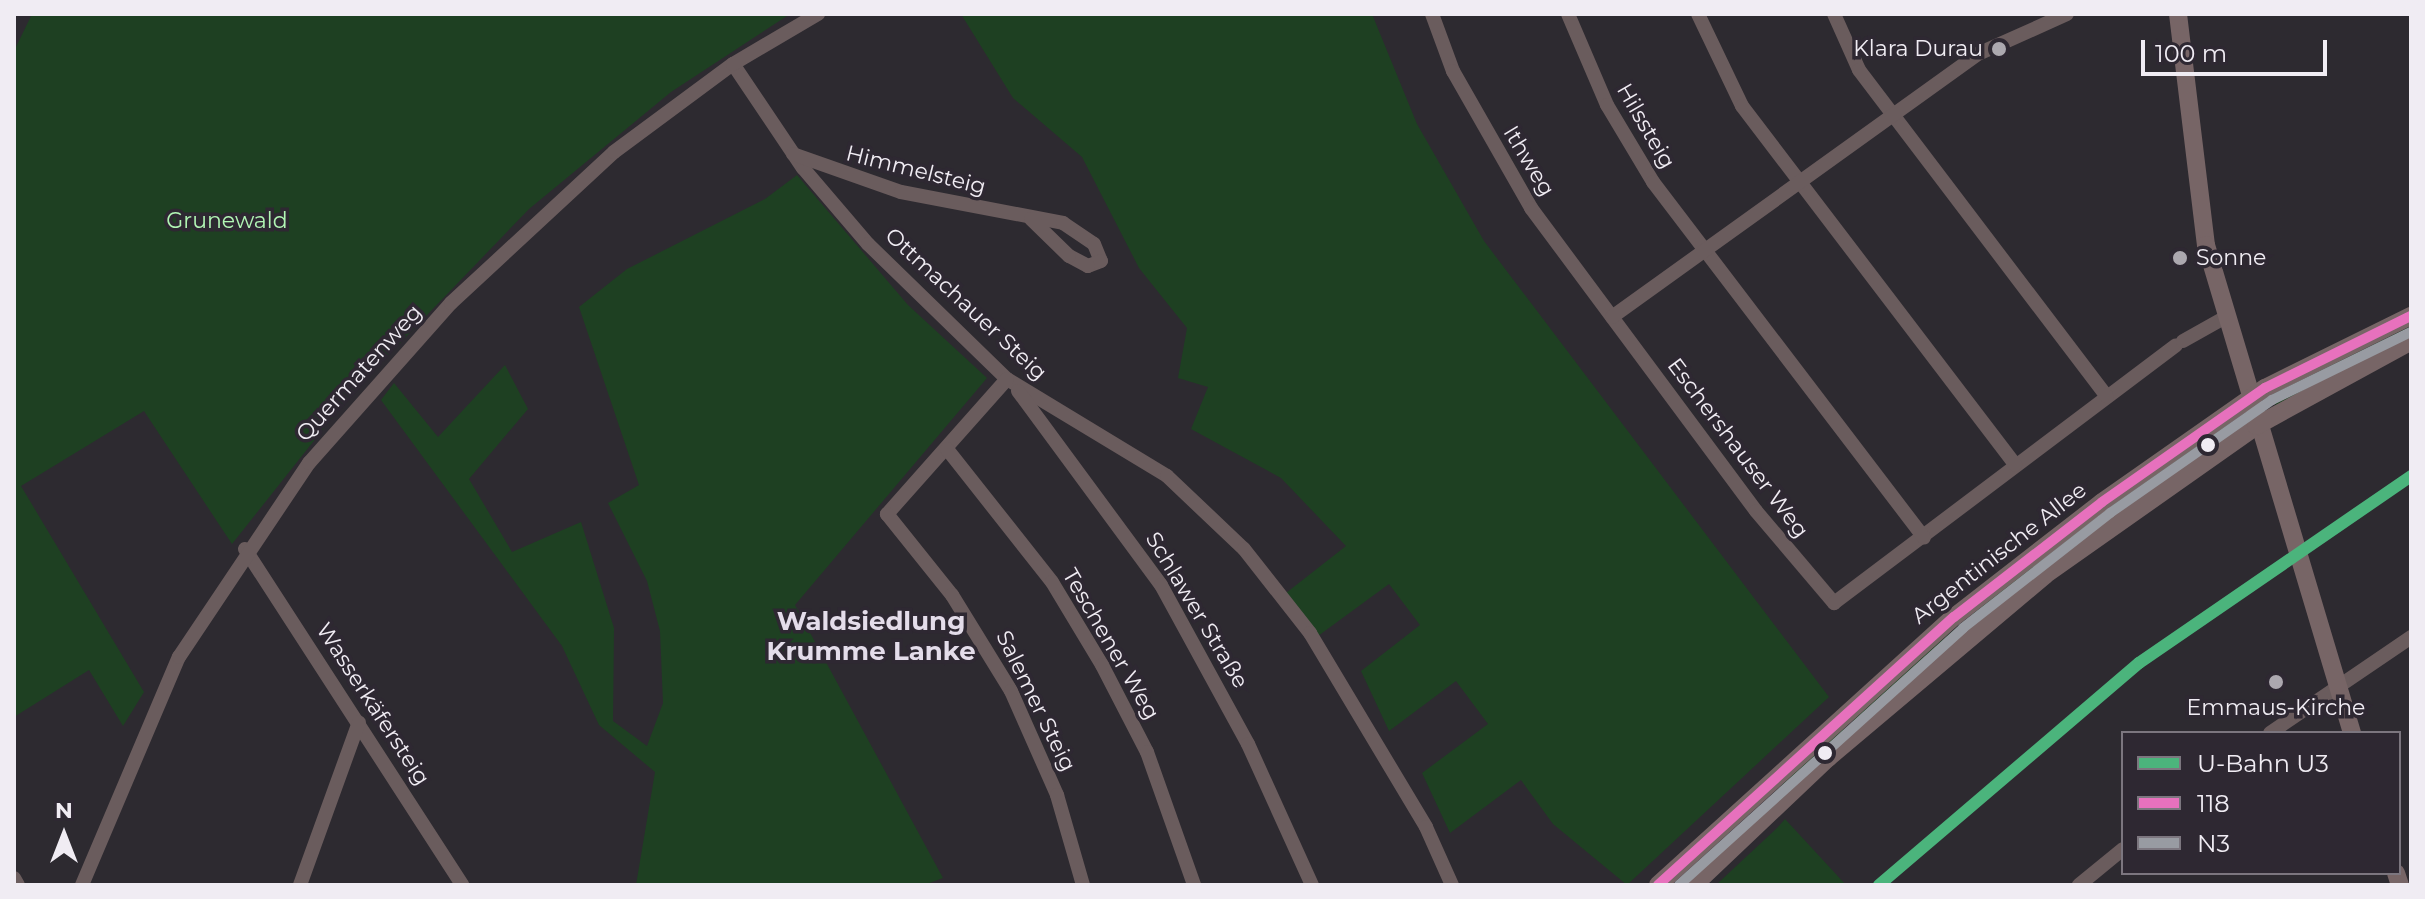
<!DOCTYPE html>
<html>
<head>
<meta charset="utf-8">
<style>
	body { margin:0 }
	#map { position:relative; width:2425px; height:899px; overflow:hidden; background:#2d2a30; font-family:Montserrat,sans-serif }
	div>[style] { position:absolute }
	.green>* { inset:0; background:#1e4022; transform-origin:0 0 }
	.minor>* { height:14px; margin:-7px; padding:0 7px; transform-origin:7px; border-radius:7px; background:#6a5c5d }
	.major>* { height:18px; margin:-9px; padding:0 9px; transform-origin:9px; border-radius:9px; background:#776566 }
	.bus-1>* { height:10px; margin:-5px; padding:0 5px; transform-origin:5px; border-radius:5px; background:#e771bd }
	.bus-2>* { height:10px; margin:-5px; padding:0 5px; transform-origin:5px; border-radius:5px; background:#989ba2 }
	.metro-1>* { height:12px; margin:-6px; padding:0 6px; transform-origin:6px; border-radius:6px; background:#4bb47c }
	.dots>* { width:22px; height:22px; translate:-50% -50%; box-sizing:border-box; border:4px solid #2e2832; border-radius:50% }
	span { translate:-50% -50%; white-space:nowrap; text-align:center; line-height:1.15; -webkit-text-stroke:7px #2e2832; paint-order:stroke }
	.poi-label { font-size:22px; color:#f0ecf3 }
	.right { translate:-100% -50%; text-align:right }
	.left { translate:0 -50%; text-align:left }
	.street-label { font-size:22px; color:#f0ecf3 }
	.park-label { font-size:22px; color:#b1f6b4 }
	.quarter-label { font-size:26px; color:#e4ddea; font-weight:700 }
	.frame { position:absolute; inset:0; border:16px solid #f0ecf3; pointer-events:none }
	.legend { position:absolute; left:2121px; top:731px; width:280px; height:144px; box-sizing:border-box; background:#2e2832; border:2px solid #7c767f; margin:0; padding:10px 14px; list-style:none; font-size:24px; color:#f0ecf3 }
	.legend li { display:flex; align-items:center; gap:16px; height:40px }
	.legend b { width:40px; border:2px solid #7c767f }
	.north { position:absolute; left:24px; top:795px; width:80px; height:80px; -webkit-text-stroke:6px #2e2832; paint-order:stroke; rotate:0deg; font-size:22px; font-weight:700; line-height:32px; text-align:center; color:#f0ecf3 }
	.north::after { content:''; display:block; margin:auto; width:28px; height:36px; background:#f0ecf3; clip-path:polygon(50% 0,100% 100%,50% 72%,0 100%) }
	.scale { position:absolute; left:2141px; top:40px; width:186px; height:36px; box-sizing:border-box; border:4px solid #f0ecf3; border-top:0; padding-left:10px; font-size:24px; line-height:28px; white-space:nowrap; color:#f0ecf3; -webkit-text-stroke:6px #2e2832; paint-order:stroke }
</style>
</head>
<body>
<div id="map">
	<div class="green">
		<div style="clip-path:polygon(32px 14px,790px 14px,671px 92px,529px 209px,351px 394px,232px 544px,144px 411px,21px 486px,144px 692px,123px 726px,89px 670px,14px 717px,14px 51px)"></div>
		<div style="clip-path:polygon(961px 14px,1372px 14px,1417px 124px,1484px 241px,1829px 697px,1627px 885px,1553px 824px,1521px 780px,1450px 833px,1422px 773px,1488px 724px,1456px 681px,1389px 731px,1361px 671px,1420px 625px,1389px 584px,1318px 636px,1286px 593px,1346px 546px,1281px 478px,1191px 429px,1208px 387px,1178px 378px,1187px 328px,1139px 268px,1082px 157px,1013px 98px)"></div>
		<div style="clip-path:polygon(797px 175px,908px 305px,987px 378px,795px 605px,943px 878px,924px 885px,636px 885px,655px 772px,599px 725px,562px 646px,381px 400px,394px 383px,438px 437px,505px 365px,528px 409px,469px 479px,512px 552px,581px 522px,614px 628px,613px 721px,647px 746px,663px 703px,660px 631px,647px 581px,608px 503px,639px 485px,579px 307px,627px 269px,765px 199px)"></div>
		<div style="clip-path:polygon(2411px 326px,2411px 334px,2276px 407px,2273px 394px)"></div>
		<div style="clip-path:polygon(2229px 420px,2233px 432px,2046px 563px,1856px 723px,1850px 717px,2041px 557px)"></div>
		<div style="left:1841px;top:726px;width:8px;height:234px;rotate:45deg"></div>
		<div style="clip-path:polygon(1785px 819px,1846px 885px,1716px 885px,1777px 828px)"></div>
	</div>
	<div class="minor">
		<div style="left:1432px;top:14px;width:61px;rotate:69.8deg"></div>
		<div style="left:1453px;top:71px;width:158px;rotate:60.3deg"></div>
		<div style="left:1531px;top:208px;width:377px;rotate:53.4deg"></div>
		<div style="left:1756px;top:511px;width:121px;rotate:49.7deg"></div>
		<div style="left:1834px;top:603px;width:428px;rotate:-37deg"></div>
		<div style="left:1568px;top:14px;width:99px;rotate:66.8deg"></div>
		<div style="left:1607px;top:105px;width:90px;rotate:59.1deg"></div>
		<div style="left:1653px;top:182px;width:447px;rotate:52.7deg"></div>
		<div style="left:1698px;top:14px;width:102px;rotate:64.4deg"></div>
		<div style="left:1742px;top:106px;width:451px;rotate:52.7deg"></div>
		<div style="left:1834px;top:14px;width:61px;rotate:65.9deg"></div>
		<div style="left:1859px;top:70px;width:410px;rotate:52.8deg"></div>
		<div style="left:733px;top:64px;width:125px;rotate:56.1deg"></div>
		<div style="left:803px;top:168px;width:100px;rotate:49.5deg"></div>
		<div style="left:868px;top:244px;width:194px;rotate:44.2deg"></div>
		<div style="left:1007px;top:379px;width:187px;rotate:31.2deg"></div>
		<div style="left:1167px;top:476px;width:106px;rotate:43.5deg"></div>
		<div style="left:1244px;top:549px;width:107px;rotate:51.8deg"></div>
		<div style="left:1310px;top:633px;width:226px;rotate:59.1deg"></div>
		<div style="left:1426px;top:827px;width:64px;rotate:65.9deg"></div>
		<div style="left:793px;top:154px;width:114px;rotate:19.4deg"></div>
		<div style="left:901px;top:192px;width:165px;rotate:10.8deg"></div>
		<div style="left:1063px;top:223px;width:37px;rotate:34deg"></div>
		<div style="left:1094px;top:244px;width:18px;rotate:68deg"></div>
		<div style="left:1101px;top:261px;width:14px;rotate:159deg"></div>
		<div style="left:1088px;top:266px;width:21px;rotate:-152deg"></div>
		<div style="left:1069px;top:256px;width:53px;rotate:-135.8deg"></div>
		<div style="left:1612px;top:317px;width:453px;rotate:-35.7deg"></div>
		<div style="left:1980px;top:53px;width:95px;rotate:-24.1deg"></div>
		<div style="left:2183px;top:341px;width:47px;rotate:-29.3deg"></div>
		<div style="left:1007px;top:379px;width:181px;rotate:131.6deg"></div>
		<div style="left:887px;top:514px;width:104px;rotate:51.3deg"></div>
		<div style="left:952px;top:595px;width:113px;rotate:58.4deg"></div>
		<div style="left:1011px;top:691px;width:114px;rotate:66.1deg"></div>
		<div style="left:1057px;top:795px;width:94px;rotate:73.9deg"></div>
		<div style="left:1018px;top:391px;width:241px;rotate:53.6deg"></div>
		<div style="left:1161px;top:585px;width:181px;rotate:61.3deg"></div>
		<div style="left:1248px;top:744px;width:155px;rotate:65.6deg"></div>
		<div style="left:947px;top:449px;width:169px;rotate:51.7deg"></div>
		<div style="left:1052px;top:582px;width:97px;rotate:58.9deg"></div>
		<div style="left:1102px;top:665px;width:98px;rotate:62.7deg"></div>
		<div style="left:1147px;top:752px;width:141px;rotate:70.5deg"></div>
		<div style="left:245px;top:549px;width:400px;rotate:57.1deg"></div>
		<div style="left:2270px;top:733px;width:171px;rotate:-34.2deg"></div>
		<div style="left:14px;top:878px;width:8px;rotate:60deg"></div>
		<div style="left:82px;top:885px;width:248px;rotate:-67deg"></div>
		<div style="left:179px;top:657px;width:234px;rotate:-56.2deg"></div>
		<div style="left:309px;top:463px;width:214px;rotate:-48.4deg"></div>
		<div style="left:451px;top:303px;width:222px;rotate:-42.8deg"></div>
		<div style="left:614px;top:152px;width:148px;rotate:-36.5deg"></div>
		<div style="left:733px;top:64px;width:99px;rotate:-30.5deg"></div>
		<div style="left:300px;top:885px;width:173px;rotate:-70.1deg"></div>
		<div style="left:2079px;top:885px;width:57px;rotate:-39.3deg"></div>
	</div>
	<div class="major">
		<div style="left:2178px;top:14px;width:233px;rotate:83.1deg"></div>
		<div style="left:2206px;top:245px;width:509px;rotate:73.34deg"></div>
		<div style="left:2396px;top:873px;width:13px;rotate:72deg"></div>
		<div style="left:1658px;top:885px;width:399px;rotate:-42.2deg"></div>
		<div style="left:1954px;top:617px;width:187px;rotate:-37.8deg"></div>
		<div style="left:2102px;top:502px;width:199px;rotate:-35deg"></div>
		<div style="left:2265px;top:388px;width:163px;rotate:-26.3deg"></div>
		<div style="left:1694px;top:885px;width:185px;rotate:-43.5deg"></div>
		<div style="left:1828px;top:758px;width:284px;rotate:-40.1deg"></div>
		<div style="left:2045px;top:575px;width:258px;rotate:-35.2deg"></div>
		<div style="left:2256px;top:426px;width:177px;rotate:-28.7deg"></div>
	</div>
	<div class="bus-1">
		<div style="left:1658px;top:885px;width:399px;rotate:-42.2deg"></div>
		<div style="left:1954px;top:617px;width:187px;rotate:-37.8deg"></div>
		<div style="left:2102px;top:502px;width:199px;rotate:-35deg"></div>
		<div style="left:2265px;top:388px;width:163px;rotate:-26.3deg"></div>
	</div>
	<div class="bus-2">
		<div style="left:1679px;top:885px;width:383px;rotate:-42.1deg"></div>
		<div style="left:1963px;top:628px;width:187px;rotate:-38deg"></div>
		<div style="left:2110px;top:513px;width:198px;rotate:-34.9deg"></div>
		<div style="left:2272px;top:400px;width:155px;rotate:-26.1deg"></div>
	</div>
	<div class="metro-1">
		<div style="left:1879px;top:885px;width:342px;rotate:-40.5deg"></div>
		<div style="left:2139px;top:663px;width:330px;rotate:-34.5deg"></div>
	</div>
	<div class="dots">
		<div style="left:1999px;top:49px;background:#aca8af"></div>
		<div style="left:2180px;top:258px;background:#aca8af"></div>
		<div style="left:2208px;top:445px;background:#f0ecf3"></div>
		<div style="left:2276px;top:682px;background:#aca8af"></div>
		<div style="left:1825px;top:753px;background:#f0ecf3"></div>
	</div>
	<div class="poi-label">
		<span class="right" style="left:1983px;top:49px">Klara Durau</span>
		<span class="left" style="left:2196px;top:258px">Sonne</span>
		<span style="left:2276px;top:708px">Emmaus-Kirche</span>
	</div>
	<div class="street-label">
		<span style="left:1646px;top:126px;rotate:60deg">Hilssteig</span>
		<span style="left:1529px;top:161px;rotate:59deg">Ithweg</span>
		<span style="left:916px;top:170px;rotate:14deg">Himmelsteig</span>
		<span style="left:966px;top:304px;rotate:43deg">Ottmachauer Steig</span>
		<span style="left:359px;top:373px;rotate:-48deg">Quermatenweg</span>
		<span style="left:1738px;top:448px;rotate:53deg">Eschershauser Weg</span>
		<span style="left:1999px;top:553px;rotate:-38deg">Argentinische Allee</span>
		<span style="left:1197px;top:610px;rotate:59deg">Schlawer Straße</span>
		<span style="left:1111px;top:644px;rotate:60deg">Teschener Weg</span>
		<span style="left:1036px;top:701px;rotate:64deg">Salemer Steig</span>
		<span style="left:373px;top:704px;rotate:57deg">Wasserkäfersteig</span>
	</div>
	<div class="park-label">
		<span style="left:227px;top:221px">Grunewald</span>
	</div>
	<div class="quarter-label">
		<span style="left:871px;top:637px">Waldsiedlung<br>Krumme Lanke</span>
	</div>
	<div class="frame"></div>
	<ul class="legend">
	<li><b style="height:10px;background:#4bb47c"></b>U-Bahn U3</li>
	<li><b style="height:10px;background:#e771bd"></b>118</li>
	<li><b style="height:10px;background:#989ba2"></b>N3</li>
	</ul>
	<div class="north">N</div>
	<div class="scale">100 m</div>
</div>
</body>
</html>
